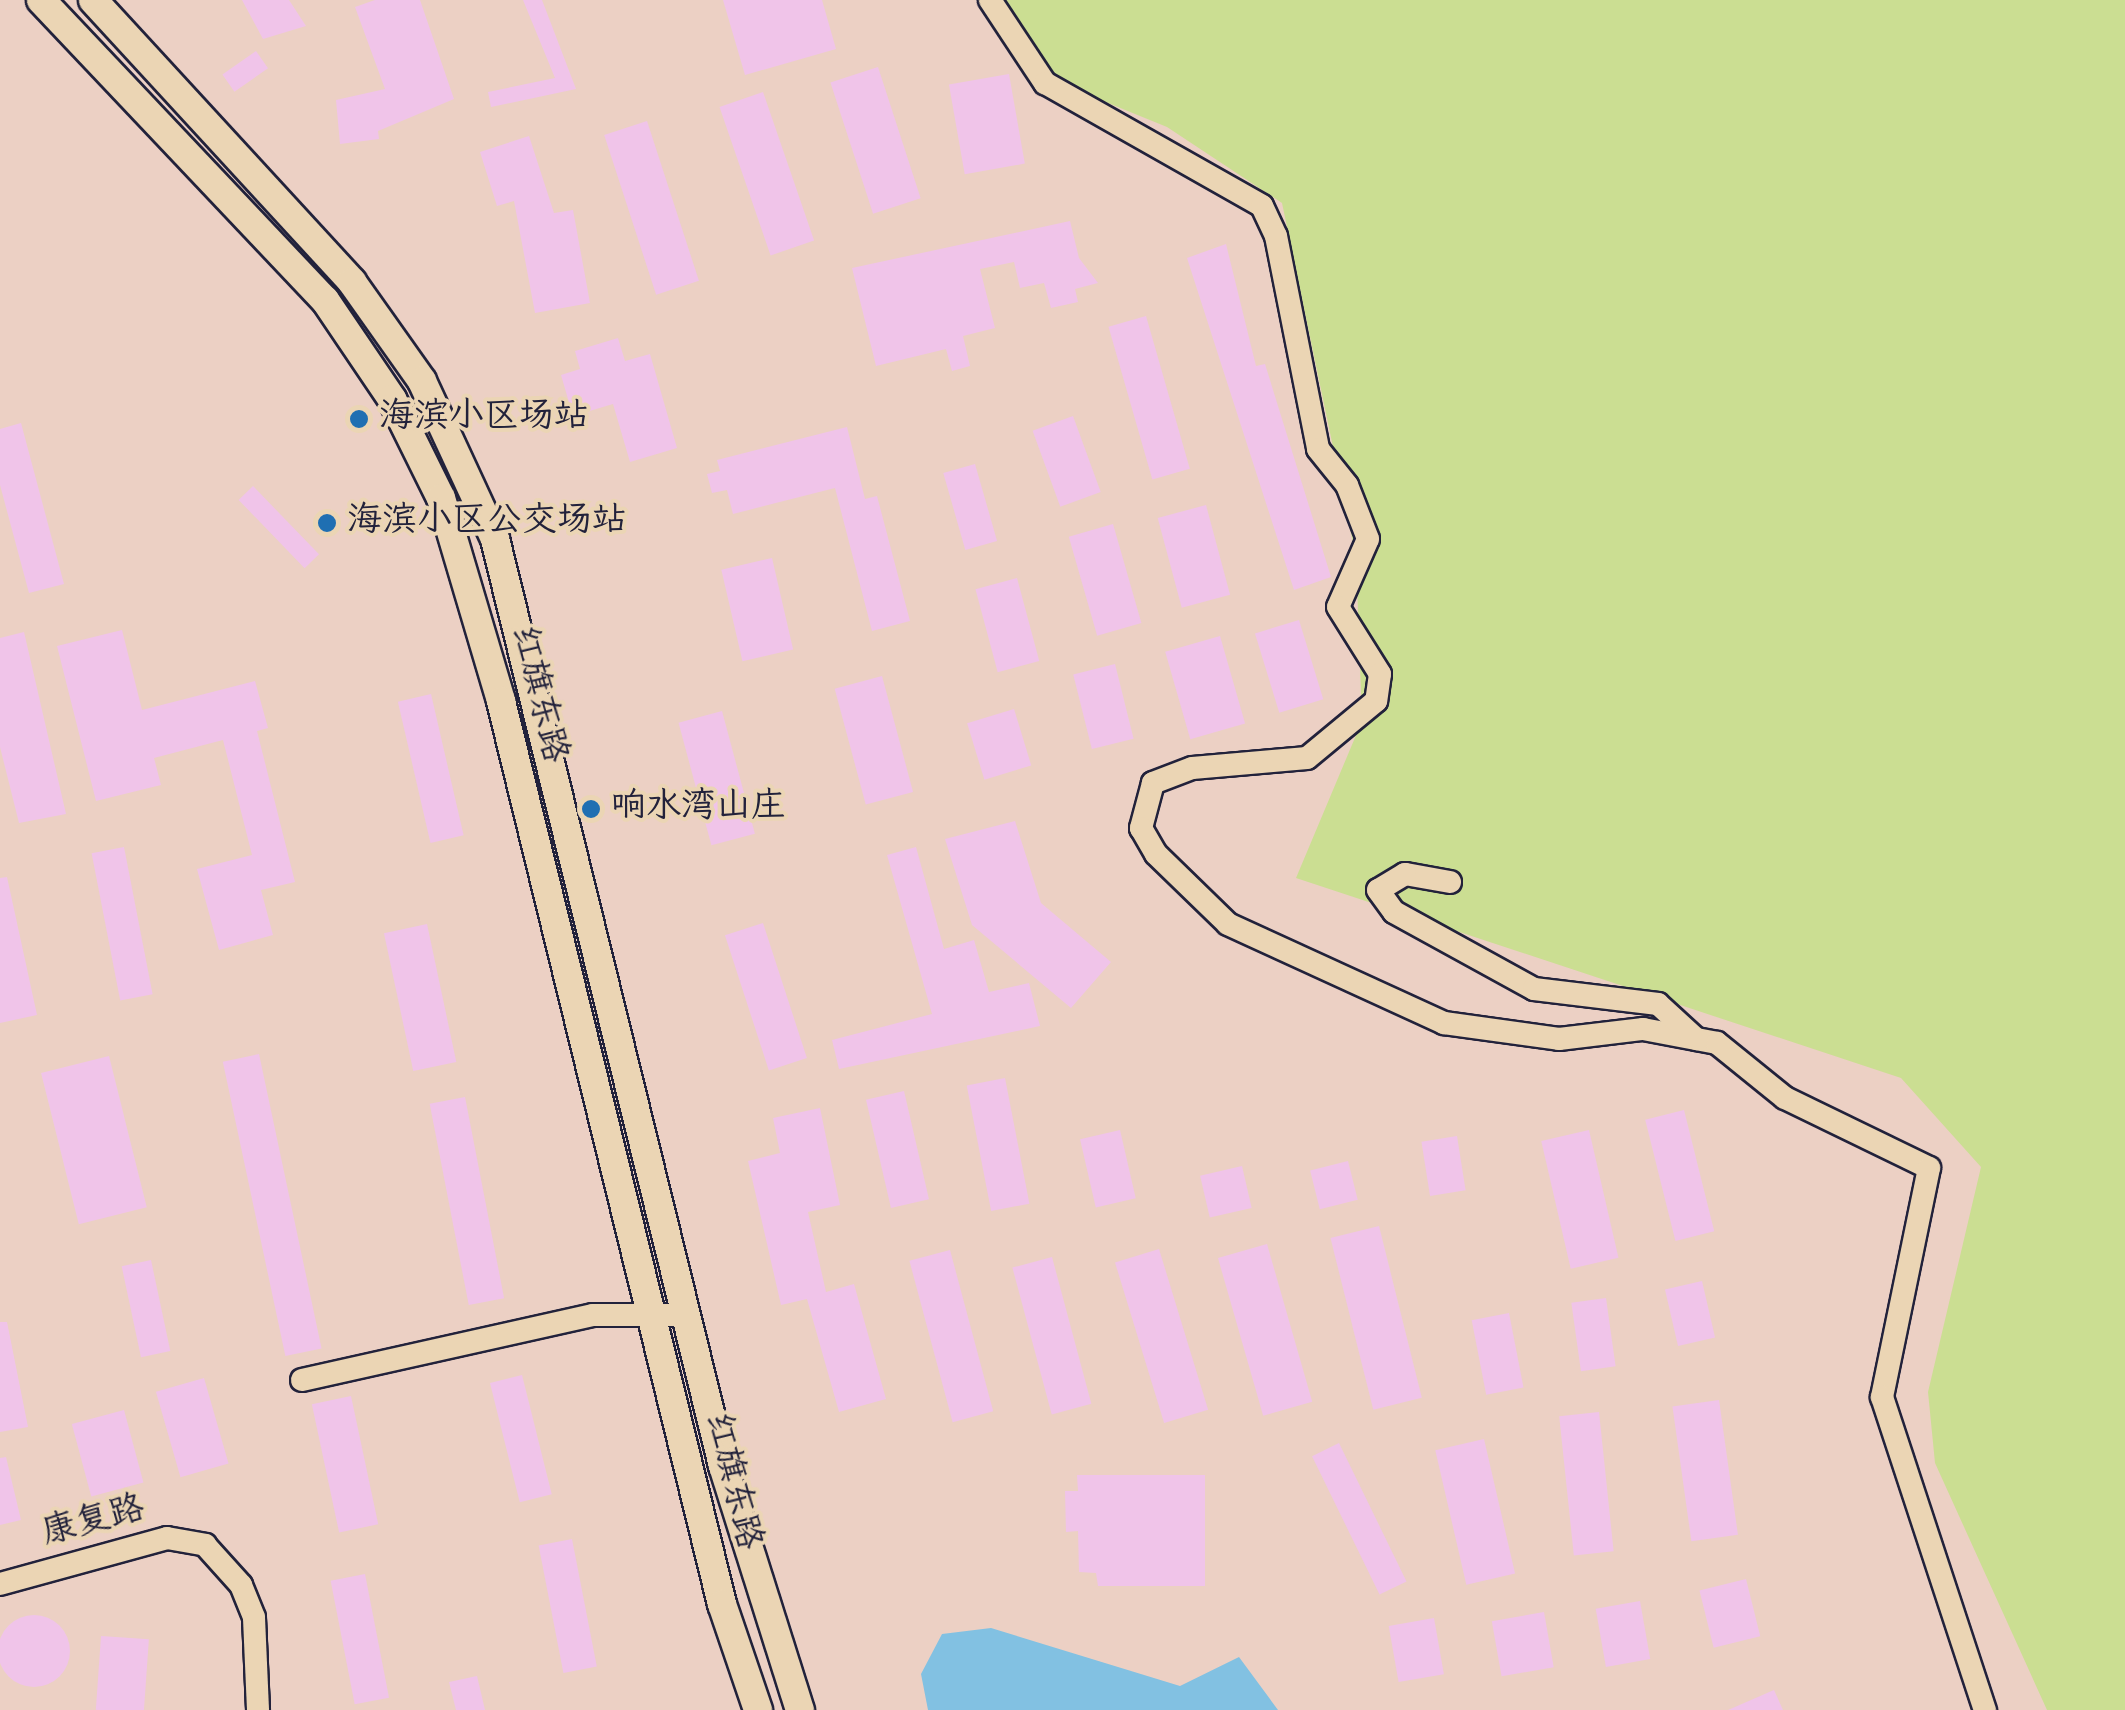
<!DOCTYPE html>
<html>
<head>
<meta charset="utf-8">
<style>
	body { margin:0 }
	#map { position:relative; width:2125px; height:1710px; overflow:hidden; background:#ecd0c4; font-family:Dekko,"LXGW WenKai TC",sans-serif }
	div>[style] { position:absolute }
	.green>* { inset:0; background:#cbde92 }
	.water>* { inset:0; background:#82c1e2 }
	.building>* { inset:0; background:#f0c4e9; transform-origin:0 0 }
	.round { border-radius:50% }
	.roads { filter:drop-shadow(2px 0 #22223b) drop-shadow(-2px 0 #22223b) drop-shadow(0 2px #22223b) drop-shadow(0 -2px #22223b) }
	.minor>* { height:22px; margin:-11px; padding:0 11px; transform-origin:11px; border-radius:11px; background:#ebd5b4 }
	.major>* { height:28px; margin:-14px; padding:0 14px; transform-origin:14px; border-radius:14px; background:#ebd5b4 }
	.dots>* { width:28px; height:28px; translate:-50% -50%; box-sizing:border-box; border:5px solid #ebd5b4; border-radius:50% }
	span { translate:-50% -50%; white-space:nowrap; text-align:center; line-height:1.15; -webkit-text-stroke:8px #ebd5b4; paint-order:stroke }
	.poi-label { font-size:35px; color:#22223b }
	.left { translate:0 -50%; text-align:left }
	.street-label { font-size:35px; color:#22223b }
</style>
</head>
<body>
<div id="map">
	<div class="green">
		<div style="clip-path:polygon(1000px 0,2125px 0,2125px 1710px,2047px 1710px,1935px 1463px,1928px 1392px,1981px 1167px,1901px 1078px,1296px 878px,1362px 721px,1356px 557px,1282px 203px,1167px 127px,1054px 81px)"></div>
	</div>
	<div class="water">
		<div style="clip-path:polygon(991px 1628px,1180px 1686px,1239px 1657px,1278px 1710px,928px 1710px,921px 1674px,942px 1634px)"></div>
	</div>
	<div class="building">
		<div style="clip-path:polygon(242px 0,289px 0,306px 26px,263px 39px)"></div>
		<div style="clip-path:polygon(375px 0,420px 0,454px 99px,378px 131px,379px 139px,340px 144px,336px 100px,385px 89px,355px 7px)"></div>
		<div style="clip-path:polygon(523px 0,542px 0,576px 89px,491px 107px,488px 92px,555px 78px)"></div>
		<div style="clip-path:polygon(723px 0,822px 0,836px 49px,745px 75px)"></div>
		<div style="left:256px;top:51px;width:21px;height:41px;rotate:55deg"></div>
		<div style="left:878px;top:67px;width:138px;height:50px;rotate:72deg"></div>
		<div style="left:1009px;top:74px;width:91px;height:61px;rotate:80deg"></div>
		<div style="left:763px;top:92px;width:157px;height:46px;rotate:71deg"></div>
		<div style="left:647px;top:121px;width:168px;height:45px;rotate:72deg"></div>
		<div style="clip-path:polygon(529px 136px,554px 213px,573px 210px,590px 303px,535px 313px,514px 201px,497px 206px,480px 152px)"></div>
		<div style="clip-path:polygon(1070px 221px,1079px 258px,1098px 283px,1075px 289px,1078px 302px,1051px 308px,1044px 283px,1020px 288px,1014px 262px,980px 269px,995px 328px,963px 336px,970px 366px,952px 371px,946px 349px,876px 366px,852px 268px)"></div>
		<div style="clip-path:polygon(1226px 244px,1256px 366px,1265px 364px,1331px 577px,1294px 590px,1187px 258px)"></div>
		<div style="left:1146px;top:316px;width:159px;height:39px;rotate:74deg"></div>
		<div style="clip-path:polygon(618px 338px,625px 361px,650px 354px,677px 448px,630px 462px,613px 404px,573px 416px,561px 375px,580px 369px,575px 351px)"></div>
		<div style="left:1073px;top:416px;width:81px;height:43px;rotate:70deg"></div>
		<div style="clip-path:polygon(21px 423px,64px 584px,29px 593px,0 485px,0 429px)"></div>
		<div style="clip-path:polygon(847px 427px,865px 499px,877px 496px,910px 621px,872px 631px,835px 488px,733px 514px,727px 490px,712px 493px,707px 474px,720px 471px,717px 460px)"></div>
		<div style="left:975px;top:464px;width:80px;height:33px;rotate:74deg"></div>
		<div style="left:253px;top:486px;width:95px;height:20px;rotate:46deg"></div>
		<div style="left:1206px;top:505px;width:93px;height:50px;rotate:75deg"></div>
		<div style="left:1113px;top:524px;width:103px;height:46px;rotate:74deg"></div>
		<div style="left:772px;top:558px;width:94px;height:52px;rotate:77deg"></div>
		<div style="left:1017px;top:578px;width:86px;height:43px;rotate:75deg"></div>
		<div style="left:1299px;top:620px;width:83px;height:46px;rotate:73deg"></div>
		<div style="clip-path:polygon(122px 630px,142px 710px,255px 681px,268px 728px,257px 731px,295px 882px,261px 890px,273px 935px,219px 950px,197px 869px,252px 855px,223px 740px,154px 758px,161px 785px,96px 801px,57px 646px)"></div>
		<div style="clip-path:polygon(24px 632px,66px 814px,19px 823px,0 747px,0 638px)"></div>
		<div style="left:1220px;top:636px;width:91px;height:57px;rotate:74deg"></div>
		<div style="left:1115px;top:664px;width:77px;height:43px;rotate:76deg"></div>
		<div style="left:882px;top:676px;width:120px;height:49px;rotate:75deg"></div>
		<div style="left:431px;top:694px;width:145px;height:34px;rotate:77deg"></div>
		<div style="left:1014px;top:709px;width:59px;height:49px;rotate:73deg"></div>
		<div style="left:722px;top:711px;width:127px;height:45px;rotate:75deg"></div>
		<div style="clip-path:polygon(1015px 821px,1041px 903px,1111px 962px,1071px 1008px,972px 925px,945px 839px)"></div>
		<div style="left:124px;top:847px;width:150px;height:33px;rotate:79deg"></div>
		<div style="clip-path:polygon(916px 847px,944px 949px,974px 940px,989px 992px,1029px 983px,1040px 1026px,839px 1069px,832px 1040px,932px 1014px,887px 855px)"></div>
		<div style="clip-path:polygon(7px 877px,37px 1015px,0 1023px,0 878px)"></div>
		<div style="left:763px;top:923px;width:142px;height:40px;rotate:72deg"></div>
		<div style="left:427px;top:924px;width:141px;height:44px;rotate:78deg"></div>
		<div style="left:259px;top:1054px;width:301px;height:37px;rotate:78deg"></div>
		<div style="left:109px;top:1056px;width:156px;height:70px;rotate:76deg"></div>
		<div style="left:1005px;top:1078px;width:128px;height:39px;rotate:79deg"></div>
		<div style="left:904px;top:1091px;width:111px;height:39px;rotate:77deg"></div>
		<div style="left:465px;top:1097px;width:205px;height:36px;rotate:79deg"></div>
		<div style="clip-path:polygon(820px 1108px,840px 1205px,808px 1212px,826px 1292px,854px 1284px,886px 1399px,839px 1412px,807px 1299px,781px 1305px,748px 1161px,780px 1153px,773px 1118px)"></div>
		<div style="left:1684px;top:1110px;width:125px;height:40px;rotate:76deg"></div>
		<div style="left:1120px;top:1130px;width:70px;height:41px;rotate:77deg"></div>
		<div style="left:1589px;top:1130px;width:131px;height:49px;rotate:77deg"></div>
		<div style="left:1457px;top:1136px;width:55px;height:36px;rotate:81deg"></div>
		<div style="left:1348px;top:1161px;width:40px;height:39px;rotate:76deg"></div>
		<div style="left:1242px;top:1166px;width:43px;height:43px;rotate:77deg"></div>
		<div style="left:1379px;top:1226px;width:177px;height:50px;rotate:76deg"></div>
		<div style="left:1267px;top:1244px;width:164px;height:51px;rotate:74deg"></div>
		<div style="left:1159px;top:1249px;width:168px;height:46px;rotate:73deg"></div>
		<div style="left:950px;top:1250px;width:167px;height:42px;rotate:75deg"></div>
		<div style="left:1052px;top:1257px;width:152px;height:41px;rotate:75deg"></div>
		<div style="left:151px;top:1260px;width:93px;height:30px;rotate:78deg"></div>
		<div style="left:1702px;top:1281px;width:58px;height:38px;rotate:77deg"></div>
		<div style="left:1606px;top:1298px;width:69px;height:35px;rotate:82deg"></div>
		<div style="left:1509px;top:1313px;width:76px;height:38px;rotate:79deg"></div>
		<div style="clip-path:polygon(0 1322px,7px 1322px,28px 1427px,0 1432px)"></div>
		<div style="left:522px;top:1375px;width:123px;height:33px;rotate:76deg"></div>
		<div style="left:204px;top:1378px;width:89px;height:50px;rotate:74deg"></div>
		<div style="left:351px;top:1396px;width:131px;height:40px;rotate:78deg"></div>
		<div style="left:1719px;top:1400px;width:136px;height:47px;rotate:82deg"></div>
		<div style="left:124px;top:1410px;width:75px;height:54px;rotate:75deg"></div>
		<div style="left:1599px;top:1412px;width:140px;height:40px;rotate:84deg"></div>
		<div style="left:1484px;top:1439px;width:138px;height:50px;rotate:77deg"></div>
		<div style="left:1339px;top:1443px;width:154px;height:30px;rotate:64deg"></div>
		<div style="clip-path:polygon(6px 1457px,21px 1520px,0 1525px,0 1458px)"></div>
		<div style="clip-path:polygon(1077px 1475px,1205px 1475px,1205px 1586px,1098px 1586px,1096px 1573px,1079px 1572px,1078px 1531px,1066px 1532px,1065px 1491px,1078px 1491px)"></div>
		<div style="left:572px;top:1539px;width:130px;height:34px;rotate:79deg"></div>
		<div style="left:365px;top:1574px;width:126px;height:35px;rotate:79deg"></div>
		<div style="left:1746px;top:1579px;width:59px;height:48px;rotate:76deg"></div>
		<div style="left:1640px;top:1601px;width:59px;height:45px;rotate:80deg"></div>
		<div style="left:1544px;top:1612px;width:56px;height:53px;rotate:80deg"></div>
		<div class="round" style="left:-2px;top:1615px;width:72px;height:72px"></div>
		<div style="left:1434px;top:1618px;width:57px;height:46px;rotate:80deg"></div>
		<div style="left:101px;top:1636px;width:48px;height:74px;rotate:4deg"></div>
		<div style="clip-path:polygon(477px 1676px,485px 1710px,456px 1710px,449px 1682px)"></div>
		<div style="clip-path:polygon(1774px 1690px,1783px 1710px,1728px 1710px)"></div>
	</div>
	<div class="roads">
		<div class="minor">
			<div style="left:990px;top:0;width:100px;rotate:56.5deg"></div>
			<div style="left:1045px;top:83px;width:249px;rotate:29.5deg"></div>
			<div style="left:1262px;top:206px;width:33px;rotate:65deg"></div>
			<div style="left:1276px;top:236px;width:217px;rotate:78.8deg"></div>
			<div style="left:1318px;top:449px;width:46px;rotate:51.1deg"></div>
			<div style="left:1347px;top:485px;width:58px;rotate:68.7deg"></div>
			<div style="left:1368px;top:539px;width:74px;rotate:113.8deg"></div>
			<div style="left:1338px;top:607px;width:79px;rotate:57.9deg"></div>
			<div style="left:1380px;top:674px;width:27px;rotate:98deg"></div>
			<div style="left:1376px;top:701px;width:89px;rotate:140.4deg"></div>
			<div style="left:1307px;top:758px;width:115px;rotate:175deg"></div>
			<div style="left:1192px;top:768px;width:42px;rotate:159deg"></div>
			<div style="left:1153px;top:783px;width:47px;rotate:104.9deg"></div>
			<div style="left:1141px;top:828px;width:30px;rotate:60deg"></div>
			<div style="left:1156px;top:854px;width:100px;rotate:44.2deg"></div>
			<div style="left:1228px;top:924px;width:238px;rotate:24.6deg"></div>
			<div style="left:1444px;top:1023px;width:116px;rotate:7.9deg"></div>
			<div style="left:1559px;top:1039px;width:85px;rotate:-6.8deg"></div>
			<div style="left:1643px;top:1029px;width:75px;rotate:10.7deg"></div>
			<div style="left:1717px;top:1043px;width:87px;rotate:39deg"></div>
			<div style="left:1785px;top:1098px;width:160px;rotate:25.9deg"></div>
			<div style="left:1929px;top:1168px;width:234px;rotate:101.6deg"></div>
			<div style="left:1882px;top:1397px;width:330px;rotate:71.8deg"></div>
			<div style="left:1450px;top:882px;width:46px;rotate:-169.9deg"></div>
			<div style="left:1405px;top:874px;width:31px;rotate:149deg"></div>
			<div style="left:1378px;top:890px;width:27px;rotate:54deg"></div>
			<div style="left:1394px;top:912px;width:160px;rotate:28.8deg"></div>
			<div style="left:1534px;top:989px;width:125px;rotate:6.9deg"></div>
			<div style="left:1658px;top:1004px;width:52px;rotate:42.6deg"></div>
			<div style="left:302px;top:1380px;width:298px;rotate:-12.6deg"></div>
			<div style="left:593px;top:1315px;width:93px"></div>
			<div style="left:0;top:1584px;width:173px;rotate:-15.4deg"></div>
			<div style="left:167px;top:1538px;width:39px;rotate:10deg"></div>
			<div style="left:205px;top:1545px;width:54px;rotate:48deg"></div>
			<div style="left:241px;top:1585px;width:35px;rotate:68deg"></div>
			<div style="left:254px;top:1618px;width:92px;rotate:87.5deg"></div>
		</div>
		<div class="major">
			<div style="left:41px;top:0;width:413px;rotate:46.6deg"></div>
			<div style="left:325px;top:300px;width:120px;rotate:55.9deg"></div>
			<div style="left:392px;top:399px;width:110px;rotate:63.7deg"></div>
			<div style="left:441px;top:498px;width:212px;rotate:73.5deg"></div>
			<div style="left:501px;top:701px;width:930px;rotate:76.25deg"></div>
			<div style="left:722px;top:1604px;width:112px;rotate:71.2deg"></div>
			<div style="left:93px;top:0;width:383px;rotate:47.4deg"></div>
			<div style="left:352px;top:282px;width:121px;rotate:54.7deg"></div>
			<div style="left:422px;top:381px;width:174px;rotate:65.2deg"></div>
			<div style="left:495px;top:539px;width:955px;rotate:76.18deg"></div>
			<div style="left:723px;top:1466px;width:256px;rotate:72.5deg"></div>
		</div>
	</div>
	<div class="dots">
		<div style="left:359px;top:419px;background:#1f6fb2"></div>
		<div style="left:327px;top:523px;background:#1f6fb2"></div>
		<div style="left:591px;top:809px;background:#1f6fb2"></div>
	</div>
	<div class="poi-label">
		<span class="left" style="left:379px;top:419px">海滨小区场站</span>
		<span class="left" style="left:347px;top:523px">海滨小区公交场站</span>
		<span class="left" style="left:611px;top:809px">响水湾山庄</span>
	</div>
	<div class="street-label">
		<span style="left:537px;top:695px;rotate:76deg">红旗东路</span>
		<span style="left:731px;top:1482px;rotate:76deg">红旗东路</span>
		<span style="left:94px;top:1523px;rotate:-15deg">康复路</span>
	</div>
</div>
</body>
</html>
